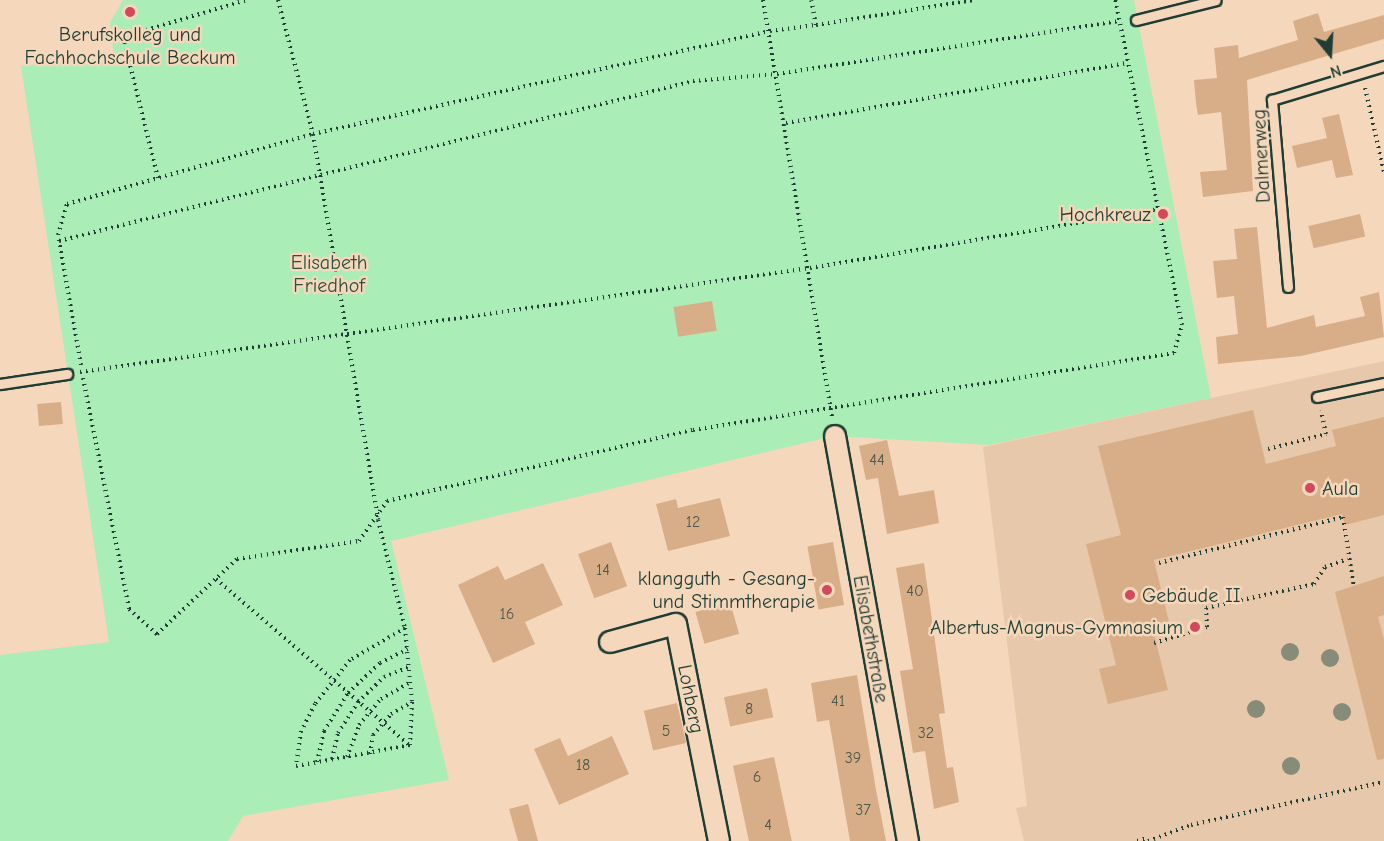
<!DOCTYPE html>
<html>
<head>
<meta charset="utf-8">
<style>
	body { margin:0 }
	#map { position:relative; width:1384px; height:841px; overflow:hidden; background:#f5d7bb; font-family:"Comic Neue",sans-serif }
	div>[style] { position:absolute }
	.built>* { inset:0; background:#e8c8aa }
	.green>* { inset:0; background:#aaedb6 }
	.building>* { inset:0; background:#d8ae89; transform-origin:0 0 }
	.path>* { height:4px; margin-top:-2px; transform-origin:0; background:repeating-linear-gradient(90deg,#1f3d34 0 1.5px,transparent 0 6px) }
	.roads { filter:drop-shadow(2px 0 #1f3d34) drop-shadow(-2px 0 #1f3d34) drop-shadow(0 2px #1f3d34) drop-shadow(0 -2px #1f3d34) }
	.service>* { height:9px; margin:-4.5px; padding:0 4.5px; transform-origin:4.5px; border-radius:4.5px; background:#f5d7bb }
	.minor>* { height:20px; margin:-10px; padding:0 10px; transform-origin:10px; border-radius:10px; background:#f5d7bb }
	.trees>* { width:18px; height:18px; margin:-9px; border-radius:50%; background:#878c78 }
	.dots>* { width:16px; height:16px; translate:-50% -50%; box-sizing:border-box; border:3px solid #f5d7bb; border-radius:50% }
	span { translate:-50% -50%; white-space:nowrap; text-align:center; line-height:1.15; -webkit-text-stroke:5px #f5d7bb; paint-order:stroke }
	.number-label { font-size:16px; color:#4d5949 }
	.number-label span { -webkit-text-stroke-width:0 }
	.poi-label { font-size:20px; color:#1f3d34 }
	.right { translate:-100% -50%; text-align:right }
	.left { translate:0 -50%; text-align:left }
	.street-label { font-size:20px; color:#1f3d34 }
	.park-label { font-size:20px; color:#2d4f41 }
	.north { position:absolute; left:1300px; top:24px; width:60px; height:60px; -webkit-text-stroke:4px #f5d7bb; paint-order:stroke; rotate:162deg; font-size:16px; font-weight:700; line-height:24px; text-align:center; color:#1f3d34 }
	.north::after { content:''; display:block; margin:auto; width:21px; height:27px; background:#1f3d34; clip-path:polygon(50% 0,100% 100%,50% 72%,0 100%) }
</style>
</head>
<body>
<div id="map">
	<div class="built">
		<div style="clip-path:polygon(1384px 361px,1384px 841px,1024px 841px,1016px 808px,1027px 806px,983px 447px)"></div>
	</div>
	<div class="green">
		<div style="clip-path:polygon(123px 0,1134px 0,1211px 398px,989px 445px,834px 436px,391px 541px,449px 780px,243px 816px,228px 841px,0 841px,0 655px,109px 642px,21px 66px,114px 57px,110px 23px)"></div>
	</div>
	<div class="building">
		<div style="clip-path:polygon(1318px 13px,1324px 32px,1384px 15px,1384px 39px,1247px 80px,1253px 191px,1203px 197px,1200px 172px,1227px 170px,1221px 112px,1198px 115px,1196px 103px,1194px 80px,1217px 78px,1214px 48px,1238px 45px,1239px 58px,1298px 40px,1293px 21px)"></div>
		<div style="clip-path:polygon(1339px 114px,1353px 175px,1336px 178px,1332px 160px,1297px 168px,1292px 146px,1327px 138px,1322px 118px)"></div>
		<div style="left:1360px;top:214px;width:23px;height:53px;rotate:77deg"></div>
		<div style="clip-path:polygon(1257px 227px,1267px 328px,1314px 315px,1316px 327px,1365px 316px,1360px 297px,1379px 292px,1384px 337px,1301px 356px,1218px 364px,1216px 337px,1238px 334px,1234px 296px,1217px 298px,1213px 261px,1237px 259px,1234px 229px)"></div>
		<div style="left:712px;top:301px;width:30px;height:39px;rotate:81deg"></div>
		<div style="left:61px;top:402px;width:22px;height:24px;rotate:85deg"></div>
		<div style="clip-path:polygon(1253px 410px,1266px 464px,1336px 446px,1332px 430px,1384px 417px,1384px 515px,1345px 525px,1342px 514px,1154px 560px,1171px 630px,1154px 634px,1168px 690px,1108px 704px,1099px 669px,1116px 665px,1086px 544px,1121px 535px,1098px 446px)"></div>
		<div style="clip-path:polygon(887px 440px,899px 496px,934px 490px,939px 523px,887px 534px,878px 478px,866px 480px,859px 446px)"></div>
		<div style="clip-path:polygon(720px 498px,730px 536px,668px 551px,656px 504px,676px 499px,678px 508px)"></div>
		<div style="left:611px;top:542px;width:47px;height:35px;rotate:70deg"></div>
		<div style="left:833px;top:542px;width:64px;height:26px;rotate:80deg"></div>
		<div style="clip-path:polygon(543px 563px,563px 605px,525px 622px,535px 644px,493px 663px,458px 585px,498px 566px,505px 580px)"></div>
		<div style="clip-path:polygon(924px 563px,945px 713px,939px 714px,947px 768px,953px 767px,959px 802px,934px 809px,925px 751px,913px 753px,900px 671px,913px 669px,896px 568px)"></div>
		<div style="clip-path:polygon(1384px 576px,1384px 615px,1378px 617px,1384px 639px,1384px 759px,1377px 760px,1335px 592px)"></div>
		<div style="left:730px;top:602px;width:33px;height:36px;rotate:74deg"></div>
		<div style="clip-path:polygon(857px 675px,876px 790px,886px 841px,850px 841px,829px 720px,817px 722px,811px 683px)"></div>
		<div style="left:767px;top:688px;width:30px;height:44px;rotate:78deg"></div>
		<div style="left:677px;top:703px;width:41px;height:34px;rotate:77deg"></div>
		<div style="clip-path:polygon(612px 736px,629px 774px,559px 805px,534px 749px,560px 738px,568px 756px)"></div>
		<div style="left:774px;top:757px;width:86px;height:42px;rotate:78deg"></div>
		<div style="clip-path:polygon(528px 804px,538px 841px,518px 841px,509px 809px)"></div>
	</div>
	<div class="path">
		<div style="left:278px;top:0;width:138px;rotate:75.4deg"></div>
		<div style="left:313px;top:134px;width:391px;rotate:80.4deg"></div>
		<div style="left:378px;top:520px;width:111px;rotate:76deg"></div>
		<div style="left:405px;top:628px;width:74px;rotate:84.6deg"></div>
		<div style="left:412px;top:702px;width:43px;rotate:92.7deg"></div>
		<div style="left:763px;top:0;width:423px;rotate:80.6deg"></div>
		<div style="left:816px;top:25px;width:160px;rotate:-9deg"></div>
		<div style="left:1365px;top:88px;width:86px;rotate:77.3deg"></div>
		<div style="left:786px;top:123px;width:346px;rotate:-10deg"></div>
		<div style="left:158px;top:178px;width:145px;rotate:-103.9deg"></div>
		<div style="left:123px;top:37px;width:128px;rotate:-16.7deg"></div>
		<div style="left:59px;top:241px;width:654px;rotate:-14.16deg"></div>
		<div style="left:693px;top:81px;width:84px;rotate:-4.8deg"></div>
		<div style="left:777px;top:74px;width:348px;rotate:-8.8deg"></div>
		<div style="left:81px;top:365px;width:132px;rotate:-100deg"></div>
		<div style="left:58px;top:235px;width:32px;rotate:-74deg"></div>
		<div style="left:67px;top:204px;width:256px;rotate:-15.9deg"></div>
		<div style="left:313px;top:134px;width:468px;rotate:-12.7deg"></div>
		<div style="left:770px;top:31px;width:46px;rotate:-7.4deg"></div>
		<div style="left:816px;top:25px;width:25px;rotate:-101deg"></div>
		<div style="left:80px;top:372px;width:737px;rotate:-8.11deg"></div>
		<div style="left:810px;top:268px;width:352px;rotate:-9.6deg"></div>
		<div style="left:83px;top:378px;width:236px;rotate:78.7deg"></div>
		<div style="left:129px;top:609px;width:38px;rotate:42deg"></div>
		<div style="left:157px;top:634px;width:110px;rotate:-43.2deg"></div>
		<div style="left:237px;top:559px;width:123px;rotate:-8.4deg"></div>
		<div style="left:359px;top:541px;width:49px;rotate:-55deg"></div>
		<div style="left:387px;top:501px;width:314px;rotate:-13.1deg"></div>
		<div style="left:693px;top:430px;width:487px;rotate:-9.1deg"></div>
		<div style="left:1174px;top:353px;width:29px;rotate:-74deg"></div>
		<div style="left:1182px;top:325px;width:332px;rotate:-101.6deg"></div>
		<div style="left:1268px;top:449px;width:60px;rotate:-14.5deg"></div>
		<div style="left:1326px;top:434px;width:24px;rotate:-102deg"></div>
		<div style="left:1159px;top:563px;width:190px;rotate:-14deg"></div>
		<div style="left:1343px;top:517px;width:71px;rotate:81.1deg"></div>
		<div style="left:216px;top:579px;width:255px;rotate:40.7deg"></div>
		<div style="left:405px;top:628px;width:64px;rotate:149.8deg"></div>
		<div style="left:350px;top:660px;width:56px;rotate:128.5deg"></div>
		<div style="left:315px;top:704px;width:30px;rotate:117deg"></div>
		<div style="left:301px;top:731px;width:35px;rotate:98deg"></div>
		<div style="left:296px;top:766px;width:116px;rotate:-10.4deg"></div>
		<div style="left:1154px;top:643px;width:55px;rotate:-16.8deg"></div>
		<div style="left:1207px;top:627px;width:19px;rotate:-93deg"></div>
		<div style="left:1206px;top:608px;width:111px;rotate:-12.5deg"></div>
		<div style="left:1314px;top:584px;width:20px;rotate:-57deg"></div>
		<div style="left:1325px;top:567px;width:24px;rotate:-19deg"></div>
		<div style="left:370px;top:754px;width:19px;rotate:-81deg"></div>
		<div style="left:373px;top:735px;width:28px;rotate:-49deg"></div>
		<div style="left:391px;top:714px;width:24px;rotate:-30deg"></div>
		<div style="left:347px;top:757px;width:34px;rotate:-69deg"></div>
		<div style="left:359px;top:725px;width:34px;rotate:-50deg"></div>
		<div style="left:381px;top:699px;width:34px;rotate:-30deg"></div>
		<div style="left:332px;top:759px;width:27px;rotate:-77deg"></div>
		<div style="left:338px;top:733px;width:37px;rotate:-57deg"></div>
		<div style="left:358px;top:702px;width:36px;rotate:-44deg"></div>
		<div style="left:384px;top:677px;width:27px;rotate:-22deg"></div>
		<div style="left:317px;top:762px;width:32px;rotate:-77deg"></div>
		<div style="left:324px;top:731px;width:45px;rotate:-57.7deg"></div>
		<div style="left:348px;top:693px;width:44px;rotate:-43.2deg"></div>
		<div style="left:380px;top:663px;width:31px;rotate:-27deg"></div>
		<div style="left:1137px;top:841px;width:10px;rotate:-17deg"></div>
		<div style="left:1148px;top:841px;width:46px;rotate:-20.4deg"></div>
		<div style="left:1191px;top:825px;width:198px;rotate:-12.6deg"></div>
	</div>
	<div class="roads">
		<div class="service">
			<div style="left:1136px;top:20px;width:82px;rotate:-14deg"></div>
			<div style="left:1288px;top:287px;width:188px;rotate:-94.9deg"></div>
			<div style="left:1272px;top:100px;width:117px;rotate:-16.9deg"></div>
			<div style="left:0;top:384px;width:68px;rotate:-8.5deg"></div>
			<div style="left:1317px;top:397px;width:68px;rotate:-11.8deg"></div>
		</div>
		<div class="minor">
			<div style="left:835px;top:436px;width:412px;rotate:79.8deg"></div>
			<div style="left:610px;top:642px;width:68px;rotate:-15.3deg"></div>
			<div style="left:676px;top:624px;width:221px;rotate:78.8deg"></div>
		</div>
	</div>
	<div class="trees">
		<div style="left:1290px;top:652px"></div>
		<div style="left:1330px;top:658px"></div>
		<div style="left:1256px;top:709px"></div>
		<div style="left:1342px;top:712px"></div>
		<div style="left:1291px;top:766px"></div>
	</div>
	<div class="dots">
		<div style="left:130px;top:12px;background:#d1495b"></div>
		<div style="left:1163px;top:214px;background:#d1495b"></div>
		<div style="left:1310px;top:488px;background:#d1495b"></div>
		<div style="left:827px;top:590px;background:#d1495b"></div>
		<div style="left:1130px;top:595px;background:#d1495b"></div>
		<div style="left:1195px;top:627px;background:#d1495b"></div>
	</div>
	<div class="number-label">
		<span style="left:877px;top:460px">44</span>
		<span style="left:693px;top:522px">12</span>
		<span style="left:603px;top:570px">14</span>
		<span style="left:915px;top:591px">40</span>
		<span style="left:507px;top:614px">16</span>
		<span style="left:838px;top:701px">41</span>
		<span style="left:749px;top:709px">8</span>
		<span style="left:666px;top:731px">5</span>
		<span style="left:926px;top:733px">32</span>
		<span style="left:853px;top:758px">39</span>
		<span style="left:583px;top:765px">18</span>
		<span style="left:757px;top:777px">6</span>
		<span style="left:863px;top:810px">37</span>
		<span style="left:768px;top:825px">4</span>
	</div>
	<div class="poi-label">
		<span style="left:130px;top:46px">Berufskolleg und<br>Fachhochschule Beckum</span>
		<span class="right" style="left:1151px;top:214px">Hochkreuz</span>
		<span class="left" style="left:1322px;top:488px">Aula</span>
		<span class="right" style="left:815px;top:590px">klangguth - Gesang-<br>und Stimmtherapie</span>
		<span class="left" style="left:1142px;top:595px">Gebäude II</span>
		<span class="right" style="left:1183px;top:627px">Albertus-Magnus-Gymnasium</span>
	</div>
	<div class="street-label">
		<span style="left:1261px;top:156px;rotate:-93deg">Dalmerweg</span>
		<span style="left:871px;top:639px;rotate:80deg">Elisabethstraße</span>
		<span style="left:691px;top:699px;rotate:79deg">Lohberg</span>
	</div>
	<div class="park-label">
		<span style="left:329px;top:274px">Elisabeth<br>Friedhof</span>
	</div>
	<div class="north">N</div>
</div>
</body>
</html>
